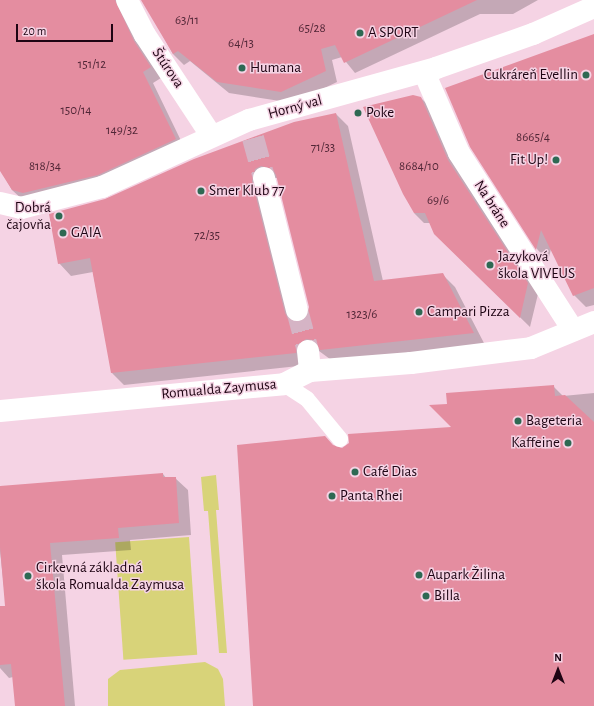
<!DOCTYPE html>
<html>
<head>
<meta charset="utf-8">
<style>
	body { margin:0 }
	#map { position:relative; width:594px; height:706px; overflow:hidden; background:#f5d3e4; font-family:"Alegreya Sans",sans-serif }
	div>[style] { position:absolute }
	.green>* { inset:0; background:#d8d379; transform-origin:0 0 }
	.shadow>* { inset:0; background:#0003 }
	.building>* { inset:0; background:#e48da0 }
	.street-tunnel>* { height:22px; margin-top:-11px; transform-origin:0; background:repeating-linear-gradient(90deg,#d5b4c5 0 22px,transparent 0 33px) }
	.lane>* { height:16px; margin:-8px; padding:0 8px; transform-origin:8px; border-radius:8px; background:#fff }
	.street>* { height:22px; margin:-11px; padding:0 11px; transform-origin:11px; border-radius:11px; background:#fff }
	.dots>* { width:11px; height:11px; translate:-50% -50%; box-sizing:border-box; border:2px solid #f5d3e4; border-radius:50% }
	span { translate:-50% -50%; white-space:nowrap; text-align:center; line-height:1.15; -webkit-text-stroke:3px #f5d3e4; paint-order:stroke }
	.number-label { font-size:13px; color:#502636 }
	.number-label span { -webkit-text-stroke-width:0 }
	.poi-label { font-size:15px; color:#1e0413 }
	.left { translate:0 -50%; text-align:left }
	.right { translate:-100% -50%; text-align:right }
	.street-label { font-size:15px; color:#1e0413 }
	.north { position:absolute; left:538px; top:650px; width:40px; height:40px; -webkit-text-stroke:3px #f5d3e4; paint-order:stroke; rotate:0deg; font-size:11px; font-weight:700; line-height:16px; text-align:center; color:#1e0413 }
	.north::after { content:''; display:block; margin:auto; width:14px; height:18px; background:#1e0413; clip-path:polygon(50% 0,100% 100%,50% 72%,0 100%) }
	.scale { position:absolute; left:16px; top:24px; width:97px; height:18px; box-sizing:border-box; border:2px solid #1e0413; border-top:0; padding-left:5px; font-size:12px; line-height:14px; white-space:nowrap; color:#1e0413; -webkit-text-stroke:3px #f5d3e4; paint-order:stroke }
</style>
</head>
<body>
<div id="map">
	<div class="green">
		<div style="clip-path:polygon(216px 475px,219px 510px,216px 510px,227px 653px,219px 653px,208px 511px,204px 511px,201px 477px)"></div>
		<div style="left:189px;top:537px;width:118px;height:74px;rotate:86deg"></div>
		<div style="clip-path:polygon(205px 662px,218px 669px,223px 679px,225px 706px,108px 706px,108px 679px,120px 670px)"></div>
	</div>
	<div class="shadow">
		<div style="clip-path:polygon(0 0,132px 0,161px 78px,153px 83px,186px 151px,24px 201px,12px 190px,0 169px)"></div>
		<div style="clip-path:polygon(143px 0,538px 0,513px 14px,480px 14px,355px 73px,342px 57px,332px 60px,337px 82px,293px 103px,229px 93px,190px 61px,184px 65px,173px 54px)"></div>
		<div style="clip-path:polygon(594px 35px,594px 305px,586px 307px,574px 295px,551px 249px,548px 261px,537px 249px,471px 147px)"></div>
		<div style="clip-path:polygon(421px 98px,431px 108px,538px 294px,530px 327px,435px 234px,430px 223px,424px 223px,414px 213px)"></div>
		<div style="clip-path:polygon(evenodd,336px 114px,348px 126px,383px 281px,442px 274px,455px 287px,485px 345px,334px 362px,319px 351px,309px 358px,308px 365px,124px 385px,112px 373px,93px 272px,71px 276px,59px 263px,106px 200px,336px 114px,273px 178px,278px 178px,310px 307px,306px 320px,296px 322px,264px 194px,273px 178px)"></div>
		<div style="clip-path:polygon(553px 386px,563px 396px,594px 393px,594px 706px,254px 706px,335px 447px,341px 450px,453px 428px,448px 405px)"></div>
		<div style="clip-path:polygon(163px 474px,166px 478px,175px 478px,188px 490px,191px 535px,130px 540px,131px 550px,62px 555px,75px 706px,16px 706px,13px 677px,9px 678px,0 668px,0 607px,6px 606px,0 551px,0 487px)"></div>
	</div>
	<div class="building">
		<div style="clip-path:polygon(0 0,115px 0,134px 41px,151px 67px,143px 72px,176px 139px,98px 175px,23px 193px,12px 190px,0 171px)"></div>
		<div style="clip-path:polygon(141px 0,477px 0,344px 63px,335px 45px,321px 49px,326px 71px,281px 92px,217px 82px,178px 51px,173px 54px)"></div>
		<div style="clip-path:polygon(594px 34px,594px 288px,573px 296px,541px 230px,536px 250px,470px 147px,445px 88px)"></div>
		<div style="clip-path:polygon(413px 95px,421px 97px,448px 160px,528px 283px,520px 318px,434px 234px,425px 213px,414px 213px,403px 194px,363px 107px)"></div>
		<div style="clip-path:polygon(evenodd,336px 113px,374px 281px,443px 273px,474px 333px,320px 350px,313px 340px,306px 339px,297px 346px,296px 353px,111px 373px,90px 258px,58px 264px,49px 214px,105px 199px,194px 159px,294px 122px,336px 113px,261px 166px,273px 169px,276px 175px,309px 307px,306px 319px,300px 322px,288px 319px,285px 313px,252px 181px,255px 169px,261px 166px)"></div>
		<div style="clip-path:polygon(554px 385px,555px 396px,565px 395px,594px 422px,594px 706px,253px 706px,237px 445px,325px 436px,333px 445px,342px 448px,349px 443px,348px 434px,451px 427px,429px 405px,447px 404px,446px 393px)"></div>
		<div style="clip-path:polygon(163px 473px,163px 477px,176px 477px,179px 523px,118px 528px,119px 538px,50px 543px,65px 706px,15px 706px,11px 664px,0 665px,0 606px,5px 606px,0 547px,0 486px)"></div>
	</div>
	<div class="street-tunnel">
		<div style="left:253px;top:138px;width:41px;rotate:74.6deg"></div>
		<div style="left:297px;top:310px;width:42px;rotate:75deg"></div>
	</div>
	<div class="lane">
		<div style="left:284px;top:384px;width:27px;rotate:33deg"></div>
		<div style="left:307px;top:399px;width:52px;rotate:50.5deg"></div>
	</div>
	<div class="street">
		<div style="left:127px;top:0;width:39px;rotate:63deg"></div>
		<div style="left:145px;top:35px;width:120px;rotate:56.6deg"></div>
		<div style="left:424px;top:72px;width:88px;rotate:66.6deg"></div>
		<div style="left:459px;top:153px;width:211px;rotate:57.2deg"></div>
		<div style="left:264px;top:178px;width:136px;rotate:76deg"></div>
		<div style="left:0;top:203px;width:22px;rotate:13deg"></div>
		<div style="left:21px;top:208px;width:84px;rotate:-14.5deg"></div>
		<div style="left:102px;top:187px;width:162px;rotate:-24.5deg"></div>
		<div style="left:249px;top:120px;width:194px;rotate:-15.5deg"></div>
		<div style="left:436px;top:68px;width:103px;rotate:-19.3deg"></div>
		<div style="left:533px;top:34px;width:67px;rotate:-23.9deg"></div>
		<div style="left:308px;top:351px;width:20px;rotate:84deg"></div>
		<div style="left:0;top:411px;width:285px;rotate:-5.4deg"></div>
		<div style="left:284px;top:384px;width:29px;rotate:-27deg"></div>
		<div style="left:310px;top:371px;width:101px;rotate:-4.5deg"></div>
		<div style="left:411px;top:363px;width:121px;rotate:-7.1deg"></div>
		<div style="left:531px;top:348px;width:68px;rotate:-22.4deg"></div>
	</div>
	<div class="dots">
		<div style="left:360px;top:33px;background:#2e6953"></div>
		<div style="left:242px;top:68px;background:#2e6953"></div>
		<div style="left:586px;top:75px;background:#2e6953"></div>
		<div style="left:358px;top:113px;background:#2e6953"></div>
		<div style="left:556px;top:160px;background:#2e6953"></div>
		<div style="left:201px;top:191px;background:#2e6953"></div>
		<div style="left:59px;top:216px;background:#2e6953"></div>
		<div style="left:63px;top:233px;background:#2e6953"></div>
		<div style="left:490px;top:265px;background:#2e6953"></div>
		<div style="left:419px;top:312px;background:#2e6953"></div>
		<div style="left:518px;top:421px;background:#2e6953"></div>
		<div style="left:568px;top:443px;background:#2e6953"></div>
		<div style="left:355px;top:472px;background:#2e6953"></div>
		<div style="left:332px;top:496px;background:#2e6953"></div>
		<div style="left:419px;top:575px;background:#2e6953"></div>
		<div style="left:28px;top:576px;background:#2e6953"></div>
		<div style="left:426px;top:596px;background:#2e6953"></div>
	</div>
	<div class="number-label">
		<span style="left:187px;top:21px">63/11</span>
		<span style="left:312px;top:29px">65/28</span>
		<span style="left:241px;top:44px">64/13</span>
		<span style="left:92px;top:65px">151/12</span>
		<span style="left:76px;top:111px">150/14</span>
		<span style="left:122px;top:131px">149/32</span>
		<span style="left:533px;top:138px">8665/4</span>
		<span style="left:323px;top:148px">71/33</span>
		<span style="left:45px;top:167px">818/34</span>
		<span style="left:419px;top:167px">8684/10</span>
		<span style="left:438px;top:201px">69/6</span>
		<span style="left:207px;top:236px">72/35</span>
		<span style="left:362px;top:315px">1323/6</span>
	</div>
	<div class="poi-label">
		<span class="left" style="left:368px;top:33px">A SPORT</span>
		<span class="left" style="left:250px;top:68px">Humana</span>
		<span class="right" style="left:578px;top:75px">Cukráreň Evellin</span>
		<span class="left" style="left:366px;top:113px">Poke</span>
		<span class="right" style="left:548px;top:160px">Fit Up!</span>
		<span class="left" style="left:209px;top:191px">Smer Klub 77</span>
		<span class="right" style="left:51px;top:216px">Dobrá<br>čajovňa</span>
		<span class="left" style="left:71px;top:233px">GAIA</span>
		<span class="left" style="left:498px;top:265px">Jazyková<br>škola VIVEUS</span>
		<span class="left" style="left:427px;top:312px">Campari Pizza</span>
		<span class="left" style="left:526px;top:421px">Bageteria</span>
		<span class="right" style="left:560px;top:443px">Kaffeine</span>
		<span class="left" style="left:363px;top:472px">Café Dias</span>
		<span class="left" style="left:340px;top:496px">Panta Rhei</span>
		<span class="left" style="left:36px;top:576px">Cirkevná základná<br>škola Romualda Zaymusa</span>
		<span class="left" style="left:427px;top:575px">Aupark Žilina</span>
		<span class="left" style="left:434px;top:596px">Billa</span>
	</div>
	<div class="street-label">
		<span style="left:168px;top:68px;rotate:56deg">Štúrova</span>
		<span style="left:295px;top:107px;rotate:-15deg">Horný val</span>
		<span style="left:492px;top:204px;rotate:57deg">Na bráne</span>
		<span style="left:219px;top:389px;rotate:-5deg">Romualda Zaymusa</span>
	</div>
	<div class="north">N</div>
	<div class="scale">20 m</div>
</div>
</body>
</html>
